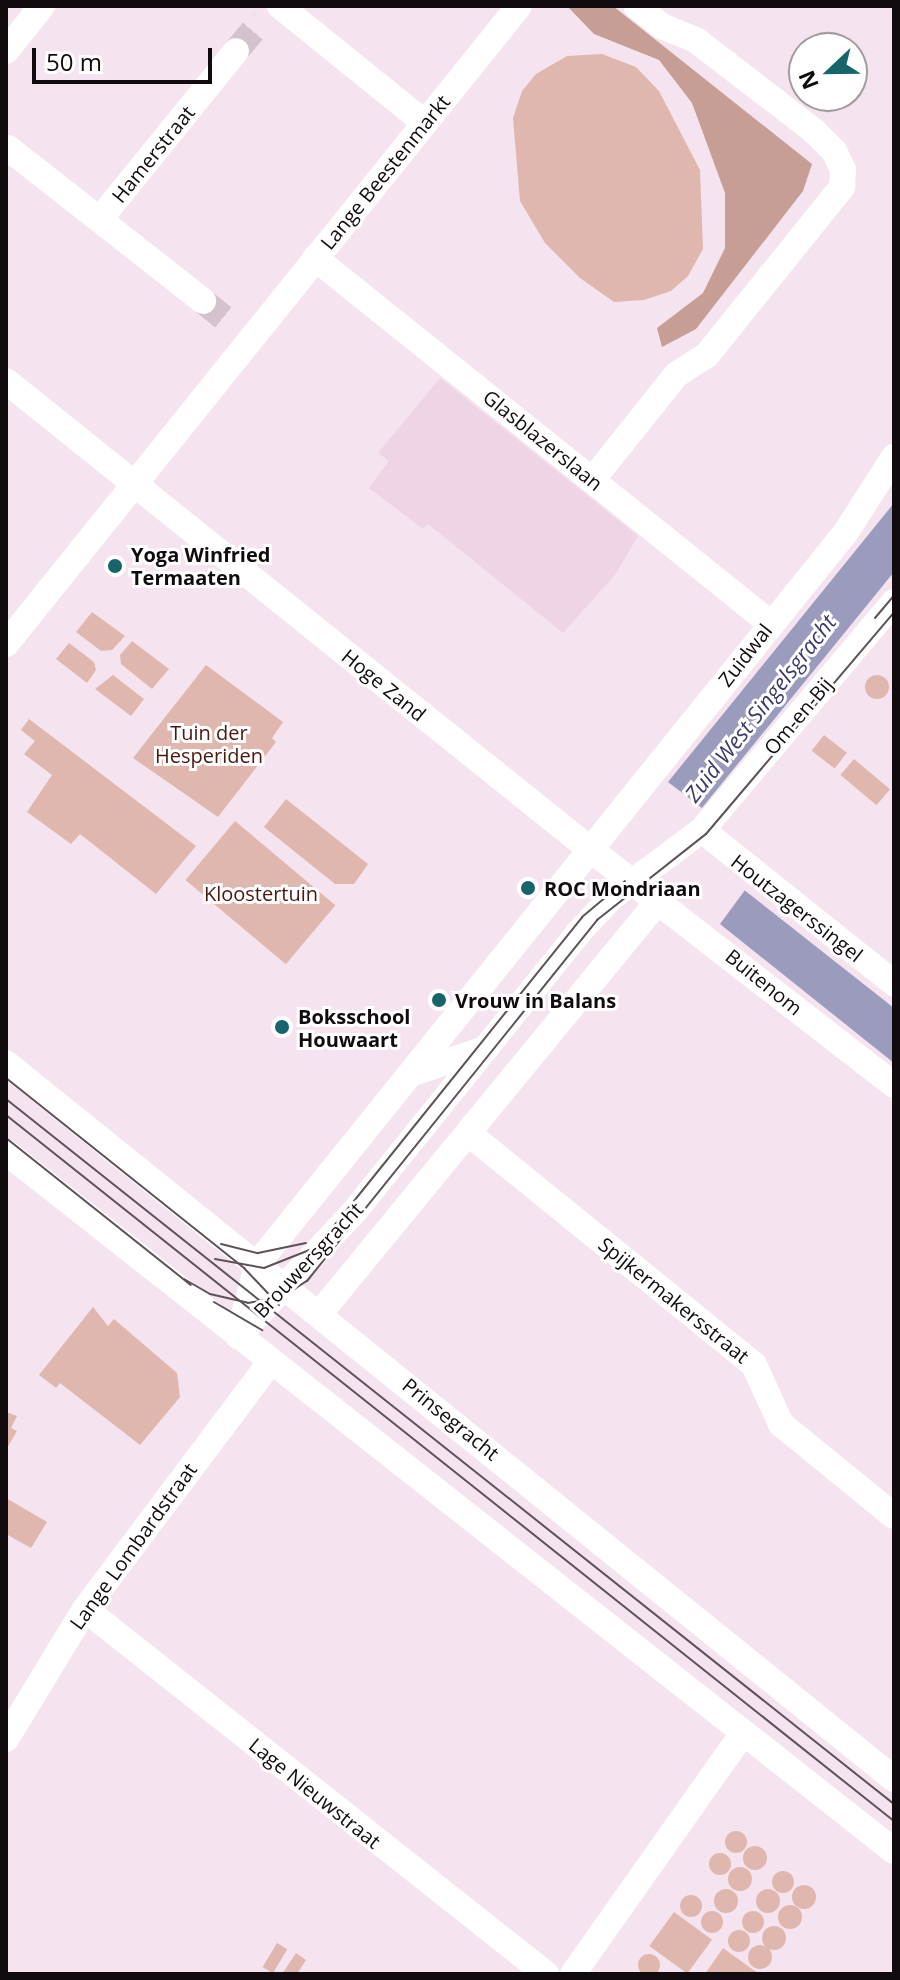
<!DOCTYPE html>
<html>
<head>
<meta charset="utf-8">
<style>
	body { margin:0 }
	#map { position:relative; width:900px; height:1980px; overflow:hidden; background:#f6e3f0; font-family:"Open Sans",sans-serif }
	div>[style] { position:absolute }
	.built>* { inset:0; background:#eed4e5 }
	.green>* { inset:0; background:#e0b7ae; transform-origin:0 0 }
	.round { border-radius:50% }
	.forest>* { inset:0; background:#c79e95 }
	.water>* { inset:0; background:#9b9bbe }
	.pier>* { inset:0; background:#f6e3f0 }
	.minor-tunnel>* { height:26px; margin-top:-13px; transform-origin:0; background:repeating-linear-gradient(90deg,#d4c3ce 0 26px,transparent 0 39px) }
	.minor>* { height:26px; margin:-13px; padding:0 13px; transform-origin:13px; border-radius:13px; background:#fff }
	.tram>* { height:2px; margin:-1px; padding:0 1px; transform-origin:1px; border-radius:1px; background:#5d5259 }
	.dots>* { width:22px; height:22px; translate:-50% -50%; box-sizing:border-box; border:4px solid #fff; border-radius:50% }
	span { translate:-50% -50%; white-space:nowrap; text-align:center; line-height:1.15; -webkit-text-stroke:6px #fff; paint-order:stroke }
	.street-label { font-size:20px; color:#110b0f }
	.poi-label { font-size:20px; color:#110b0f; font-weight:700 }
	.left { translate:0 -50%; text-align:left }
	.park-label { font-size:20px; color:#4b170e }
	.water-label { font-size:22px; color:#3a3868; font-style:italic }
	.frame { position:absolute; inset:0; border:8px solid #110b0f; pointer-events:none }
	.north { position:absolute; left:788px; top:32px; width:80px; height:80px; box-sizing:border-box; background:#fff; border:2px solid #a09d9f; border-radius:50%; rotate:248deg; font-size:22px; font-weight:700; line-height:32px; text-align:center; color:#110b0f }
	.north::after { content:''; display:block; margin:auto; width:28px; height:36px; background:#16656a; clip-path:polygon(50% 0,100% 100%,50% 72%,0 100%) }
	.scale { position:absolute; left:32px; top:48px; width:180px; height:36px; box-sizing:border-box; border:4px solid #110b0f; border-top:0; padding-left:10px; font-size:24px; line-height:28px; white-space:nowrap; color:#110b0f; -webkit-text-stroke:6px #fff; paint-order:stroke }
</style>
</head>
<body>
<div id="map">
	<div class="built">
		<div style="clip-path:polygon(440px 378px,638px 536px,615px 575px,563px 633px,428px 524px,423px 529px,369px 488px,389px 461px,378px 453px)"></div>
	</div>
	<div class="green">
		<div style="clip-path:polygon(602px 54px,636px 67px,659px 91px,700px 170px,703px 249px,688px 276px,671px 291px,644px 300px,614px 302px,580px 278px,545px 243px,520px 201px,513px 118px,522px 91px,536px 74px,567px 56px)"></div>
		<div style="clip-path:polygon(92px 612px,125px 636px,112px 650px,101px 651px,76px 632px)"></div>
		<div style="clip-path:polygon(132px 641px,169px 669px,152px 689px,121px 664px,120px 655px)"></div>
		<div style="clip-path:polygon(69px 643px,94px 662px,96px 670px,87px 683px,56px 659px)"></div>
		<div style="clip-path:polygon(206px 665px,283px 722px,272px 738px,276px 742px,218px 817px,133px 758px)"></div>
		<div style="clip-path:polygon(113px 675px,144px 699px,131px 716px,95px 689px)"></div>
		<div class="round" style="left:865px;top:675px;width:24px;height:24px"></div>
		<div style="clip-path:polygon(29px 719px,196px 846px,156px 894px,80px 834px,71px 844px,27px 812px,52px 775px,24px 754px,35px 741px,21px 730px)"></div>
		<div style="left:824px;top:735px;width:29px;height:20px;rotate:38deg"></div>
		<div style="left:854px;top:759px;width:47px;height:21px;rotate:40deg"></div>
		<div style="clip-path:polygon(286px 799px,368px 864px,354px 884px,335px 884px,264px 827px)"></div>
		<div style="left:235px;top:821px;width:131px;height:77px;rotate:40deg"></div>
		<div style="clip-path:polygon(93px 1307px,108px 1326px,114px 1319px,177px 1373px,180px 1397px,140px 1445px,60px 1383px,56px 1388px,39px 1375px)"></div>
		<div style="clip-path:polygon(6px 1412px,17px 1416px,11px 1428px,17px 1431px,6px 1450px)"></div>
		<div style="clip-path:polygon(6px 1498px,47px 1522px,31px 1548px,6px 1534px)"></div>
		<div class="round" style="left:725px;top:1831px;width:22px;height:22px"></div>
		<div class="round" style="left:743px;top:1846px;width:24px;height:24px"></div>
		<div class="round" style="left:709px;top:1853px;width:22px;height:22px"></div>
		<div class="round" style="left:728px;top:1867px;width:24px;height:24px"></div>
		<div class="round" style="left:772px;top:1871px;width:22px;height:22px"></div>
		<div class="round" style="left:792px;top:1885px;width:24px;height:24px"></div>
		<div class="round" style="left:714px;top:1889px;width:24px;height:24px"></div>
		<div class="round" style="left:756px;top:1889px;width:24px;height:24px"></div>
		<div class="round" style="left:680px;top:1895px;width:22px;height:22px"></div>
		<div class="round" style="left:778px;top:1905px;width:24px;height:24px"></div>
		<div class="round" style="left:742px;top:1911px;width:22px;height:22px"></div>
		<div class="round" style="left:701px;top:1911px;width:22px;height:22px"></div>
		<div style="left:674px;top:1912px;width:47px;height:42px;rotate:36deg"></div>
		<div class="round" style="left:762px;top:1926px;width:24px;height:24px"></div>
		<div class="round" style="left:728px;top:1930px;width:22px;height:22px"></div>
		<div style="left:277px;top:1943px;width:12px;height:28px;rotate:31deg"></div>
		<div class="round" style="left:748px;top:1945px;width:24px;height:24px"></div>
		<div style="clip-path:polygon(723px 1948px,759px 1974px,705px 1974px)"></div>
		<div style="clip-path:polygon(296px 1953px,306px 1960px,297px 1974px,282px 1974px)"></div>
		<div class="round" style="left:638px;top:1954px;width:22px;height:22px"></div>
	</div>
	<div class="forest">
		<div style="clip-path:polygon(567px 6px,613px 6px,812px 164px,803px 191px,696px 329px,662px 347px,657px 328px,703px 293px,725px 248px,725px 193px,692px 103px,659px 60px,594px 34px)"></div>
	</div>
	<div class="water">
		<div style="clip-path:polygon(894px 503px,894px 572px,697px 814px,693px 841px,701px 856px,894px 1008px,894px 1063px,720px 924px,668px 782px)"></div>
	</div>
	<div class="pier">
		<div style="clip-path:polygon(668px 782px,702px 808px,695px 821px,698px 849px,745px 890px,720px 924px,675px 886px,654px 851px,654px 810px)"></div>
	</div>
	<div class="minor-tunnel">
		<div style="left:236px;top:51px;width:39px;rotate:-50deg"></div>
		<div style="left:203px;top:301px;width:38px;rotate:39deg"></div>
	</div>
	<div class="minor">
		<div style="left:280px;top:6px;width:186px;rotate:38.9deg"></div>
		<div style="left:6px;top:51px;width:58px;rotate:-51.3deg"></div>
		<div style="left:8px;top:148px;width:248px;rotate:38.1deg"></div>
		<div style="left:100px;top:219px;width:216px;rotate:-51deg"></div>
		<div style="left:315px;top:258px;width:583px;rotate:38.74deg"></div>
		<div style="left:6px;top:381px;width:750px;rotate:38.72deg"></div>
		<div style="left:591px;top:850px;width:383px;rotate:37.8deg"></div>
		<div style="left:593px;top:479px;width:133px;rotate:-51.4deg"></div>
		<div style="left:676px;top:375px;width:37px;rotate:-33deg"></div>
		<div style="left:707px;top:355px;width:216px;rotate:-51.2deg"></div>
		<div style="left:842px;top:187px;width:17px;rotate:-87deg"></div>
		<div style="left:843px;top:170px;width:21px;rotate:-115deg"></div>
		<div style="left:834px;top:151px;width:28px;rotate:-135deg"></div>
		<div style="left:814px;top:131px;width:149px;rotate:-142.4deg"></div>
		<div style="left:696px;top:40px;width:35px;rotate:-158deg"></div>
		<div style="left:663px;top:27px;width:34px;rotate:-142deg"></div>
		<div style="left:6px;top:644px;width:819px;rotate:-51.2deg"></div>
		<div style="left:702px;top:830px;width:246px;rotate:38.6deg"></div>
		<div style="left:6px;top:1063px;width:1141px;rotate:38.88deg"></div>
		<div style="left:410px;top:1074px;width:79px;rotate:-18.4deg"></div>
		<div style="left:468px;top:1133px;width:368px;rotate:39deg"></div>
		<div style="left:754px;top:1365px;width:65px;rotate:65.4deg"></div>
		<div style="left:781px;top:1424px;width:146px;rotate:39.2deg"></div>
		<div style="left:6px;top:1152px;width:1130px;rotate:38.21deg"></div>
		<div style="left:320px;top:1313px;width:536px;rotate:-50.61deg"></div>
		<div style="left:241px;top:1333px;width:166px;rotate:-47deg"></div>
		<div style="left:354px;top:1212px;width:358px;rotate:-51.2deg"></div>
		<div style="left:578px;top:933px;width:48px;rotate:-46.7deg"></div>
		<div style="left:611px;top:898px;width:114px;rotate:-36.8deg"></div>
		<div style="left:702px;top:830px;width:298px;rotate:-49.9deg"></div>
		<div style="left:238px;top:1336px;width:76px;rotate:-74.7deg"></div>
		<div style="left:258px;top:1263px;width:938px;rotate:-51.19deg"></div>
		<div style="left:846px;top:532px;width:89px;rotate:-57.4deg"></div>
		<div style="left:85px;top:1609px;width:588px;rotate:38.37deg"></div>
		<div style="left:6px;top:1739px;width:152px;rotate:-58.7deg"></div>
		<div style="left:85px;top:1609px;width:310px;rotate:-53.1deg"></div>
		<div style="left:573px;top:1974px;width:295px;rotate:-54.8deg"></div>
	</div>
	<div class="tram">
		<div style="left:875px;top:618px;width:30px;rotate:-50deg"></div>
		<div style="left:6px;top:1078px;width:305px;rotate:38.6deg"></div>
		<div style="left:244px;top:1268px;width:51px;rotate:46.6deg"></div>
		<div style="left:6px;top:1099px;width:1134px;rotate:38.45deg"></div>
		<div style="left:6px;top:1115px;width:1134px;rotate:38.49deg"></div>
		<div style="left:6px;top:1138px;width:236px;rotate:38.5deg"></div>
		<div style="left:221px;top:1244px;width:38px;rotate:14deg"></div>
		<div style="left:258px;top:1253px;width:49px;rotate:-11.8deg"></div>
		<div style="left:215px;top:1259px;width:50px;rotate:10.4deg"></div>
		<div style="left:264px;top:1268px;width:57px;rotate:-21.6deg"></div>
		<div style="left:317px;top:1247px;width:423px;rotate:-51.2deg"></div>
		<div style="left:582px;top:917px;width:56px;rotate:-39.9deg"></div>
		<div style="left:184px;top:1279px;width:30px;rotate:30deg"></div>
		<div style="left:210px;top:1294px;width:39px;rotate:13deg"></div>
		<div style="left:248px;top:1303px;width:35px;rotate:-10deg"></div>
		<div style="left:282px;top:1297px;width:30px;rotate:-33deg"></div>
		<div style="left:307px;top:1281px;width:463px;rotate:-51.2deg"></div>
		<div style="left:597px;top:920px;width:139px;rotate:-38.3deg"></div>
		<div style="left:706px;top:834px;width:291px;rotate:-49.7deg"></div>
		<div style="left:214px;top:1302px;width:56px;rotate:30.3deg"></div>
	</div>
	<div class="dots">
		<div style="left:115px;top:566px;background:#16656a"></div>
		<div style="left:528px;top:888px;background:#16656a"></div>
		<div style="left:439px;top:1000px;background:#16656a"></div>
		<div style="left:282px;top:1027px;background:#16656a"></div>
	</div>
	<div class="street-label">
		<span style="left:153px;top:154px;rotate:-51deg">Hamerstraat</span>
		<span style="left:385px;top:172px;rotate:-51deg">Lange Beestenmarkt</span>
		<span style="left:543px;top:440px;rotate:39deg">Glasblazerslaan</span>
		<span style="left:745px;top:655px;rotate:-52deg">Zuidwal</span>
		<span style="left:384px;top:685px;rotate:39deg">Hoge Zand</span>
		<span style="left:798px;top:716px;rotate:-50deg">Om-en-Bij</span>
		<span style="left:797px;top:908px;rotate:38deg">Houtzagerssingel</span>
		<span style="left:764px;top:982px;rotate:39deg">Buitenom</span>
		<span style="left:308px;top:1260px;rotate:-47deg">Brouwersgracht</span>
		<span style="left:674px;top:1300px;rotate:39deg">Spijkermakersstraat</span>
		<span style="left:451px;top:1419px;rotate:39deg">Prinsegracht</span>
		<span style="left:133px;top:1546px;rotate:-54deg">Lange Lombardstraat</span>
		<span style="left:315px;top:1793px;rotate:39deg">Lage Nieuwstraat</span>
	</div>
	<div class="poi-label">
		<span class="left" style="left:131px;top:566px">Yoga Winfried<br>Termaaten</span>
		<span class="left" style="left:544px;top:888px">ROC Mondriaan</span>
		<span class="left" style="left:455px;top:1000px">Vrouw in Balans</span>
		<span class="left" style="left:298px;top:1028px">Boksschool<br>Houwaart</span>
	</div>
	<div class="park-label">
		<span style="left:209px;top:744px">Tuin der<br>Hesperiden</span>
		<span style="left:261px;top:893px">Kloostertuin</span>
	</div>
	<div class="water-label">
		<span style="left:760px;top:708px;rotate:-52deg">Zuid West Singelsgracht</span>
	</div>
	<div class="frame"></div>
	<div class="north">N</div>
	<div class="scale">50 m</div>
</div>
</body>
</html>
